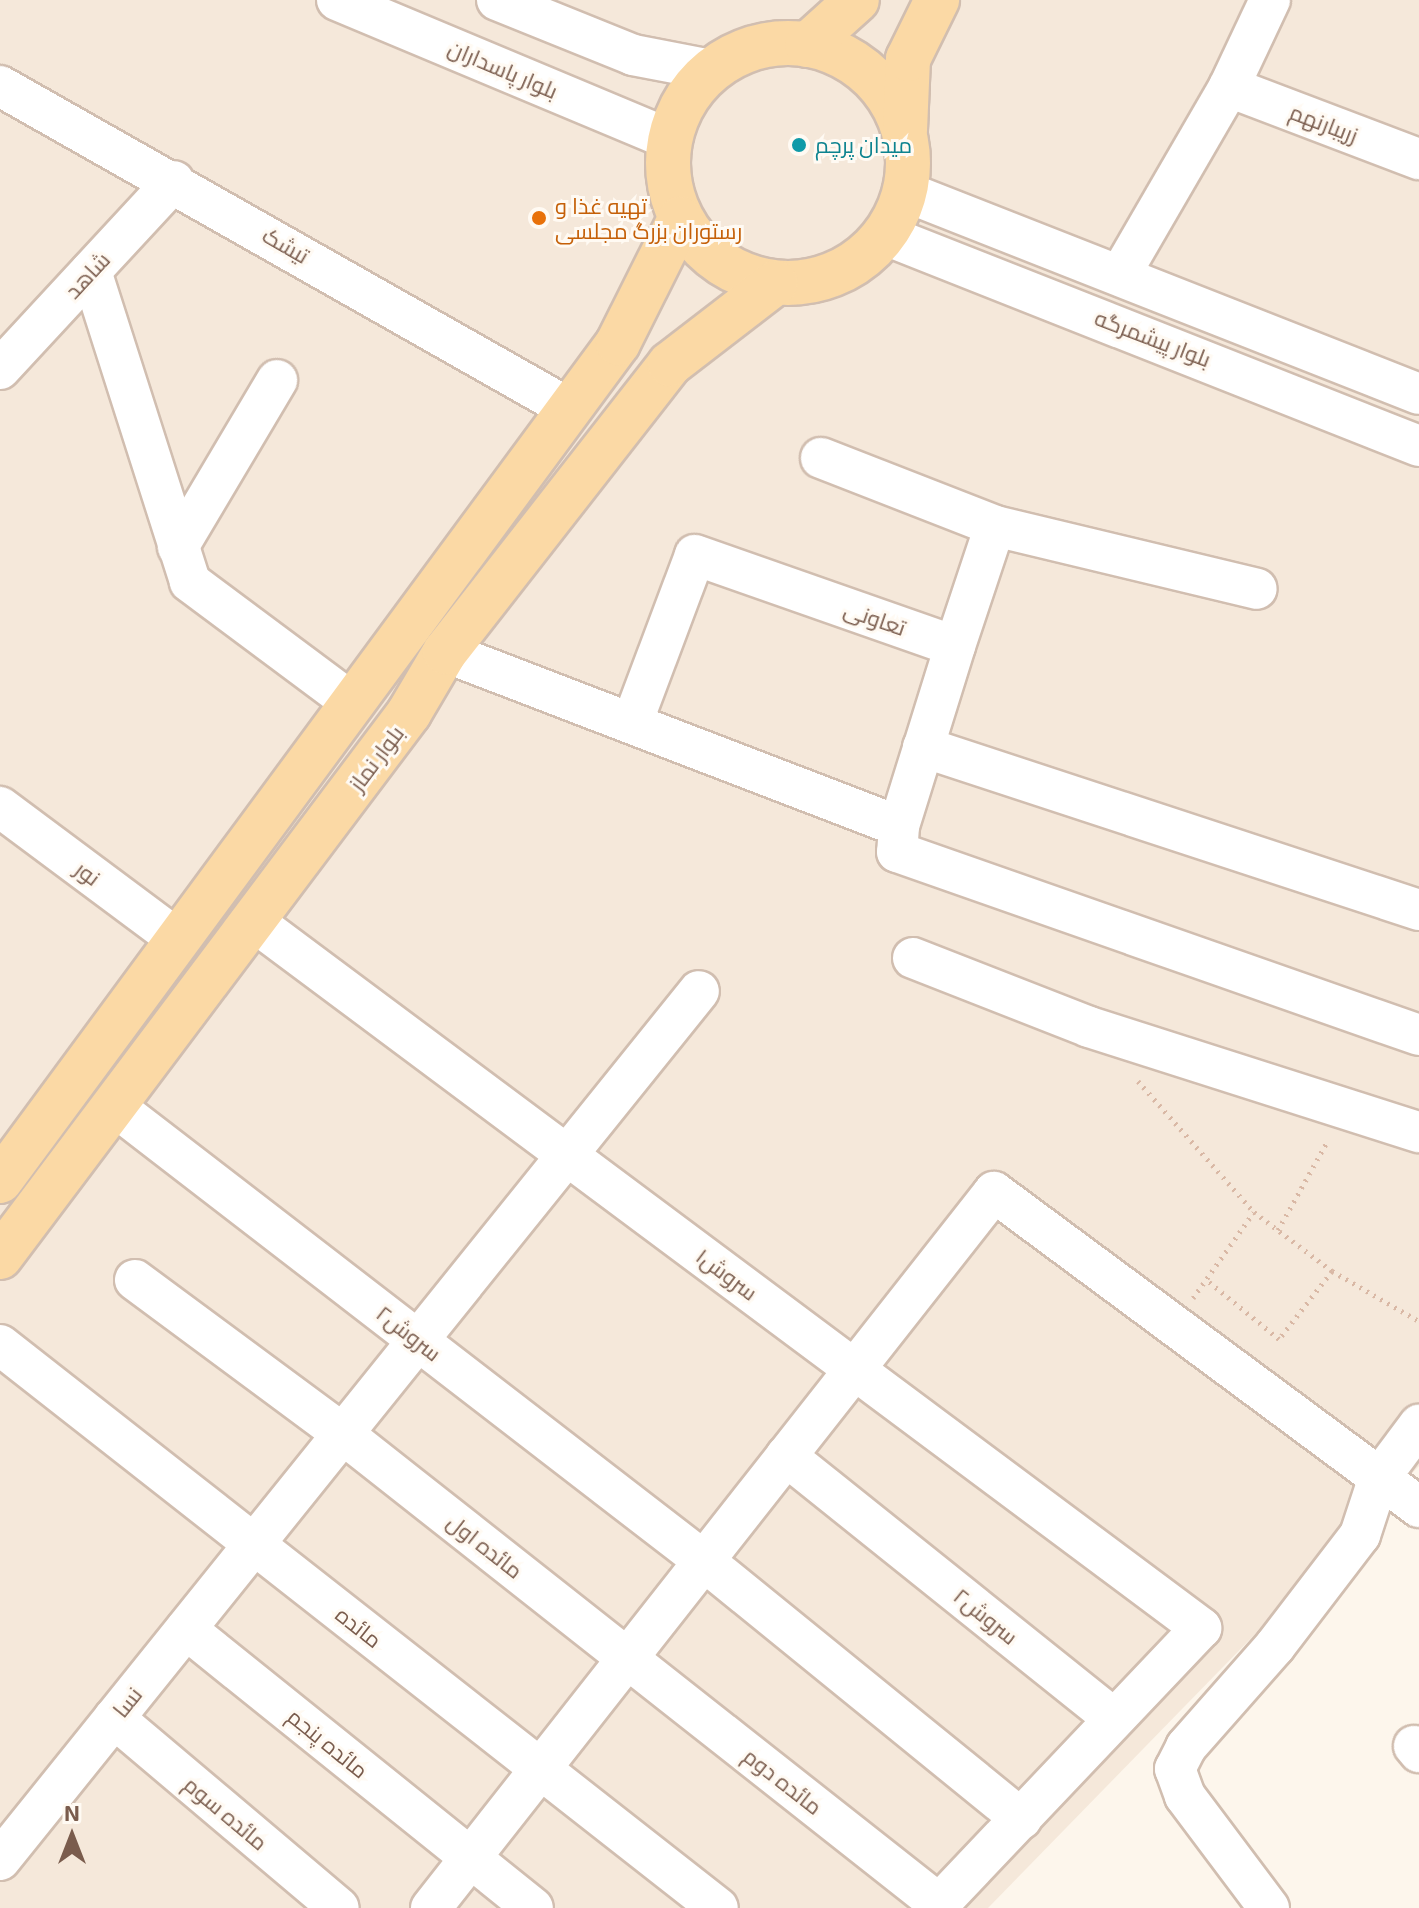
<!DOCTYPE html>
<html>
<head>
<meta charset="utf-8">
<style>
	body { margin:0 }
	#map { position:relative; width:1419px; height:1908px; overflow:hidden; background:#fdf6ec; font-family:"Exo 2",Cairo,sans-serif }
	div>[style] { position:absolute }
	.residential>* { inset:0; background:#f5e8da }
	.path>* { height:5px; margin-top:-2.5px; transform-origin:0; background:repeating-linear-gradient(90deg,#d9b8a5 0 2px,transparent 0 8px) }
	.roads { filter:drop-shadow(2px 0 #d1beb0) drop-shadow(-2px 0 #d1beb0) drop-shadow(0 2px #d1beb0) drop-shadow(0 -2px #d1beb0) }
	.minor>* { height:40px; margin:-20px; padding:0 20px; transform-origin:20px; border-radius:20px; background:#fff }
	.major>* { height:44px; margin:-22px; padding:0 22px; transform-origin:22px; border-radius:22px; background:#fbd9a5 }
	.major>.ring { margin:-22px; padding:0; box-sizing:content-box; background:none; border:44px solid #fbd9a5; border-radius:50% }
	.dots>* { width:22px; height:22px; translate:-50% -50%; box-sizing:border-box; border:4px solid #fffaf3; border-radius:50% }
	span { translate:-50% -50%; white-space:nowrap; text-align:center; line-height:1.15; -webkit-text-stroke:6px #fffaf3; paint-order:stroke }
	.street-label { font-size:22px; color:#7a5c4d }
	.culture-label { font-size:22px; color:#0d838f }
	.left { translate:0 -50%; text-align:left }
	.food-label { font-size:22px; color:#c56008 }
	.north { position:absolute; left:32px; top:1796px; width:80px; height:80px; -webkit-text-stroke:6px #fffaf3; paint-order:stroke; rotate:0deg; font-size:22px; font-weight:700; line-height:32px; text-align:center; color:#7a5c4d }
	.north::after { content:''; display:block; margin:auto; width:28px; height:36px; background:#7a5c4d; clip-path:polygon(50% 0,100% 100%,50% 72%,0 100%) }
</style>
</head>
<body>
<div id="map">
	<div class="residential">
		<div style="clip-path:polygon(0 0,1419px 0,1419px 1466px,988px 1908px,0 1908px)"></div>
	</div>
	<div class="path">
		<div style="left:1138px;top:1081px;width:175px;rotate:48.5deg"></div>
		<div style="left:1278px;top:1230px;width:103px;rotate:-60.9deg"></div>
		<div style="left:1332px;top:1271px;width:100px;rotate:29.9deg"></div>
		<div style="left:1193px;top:1298px;width:105px;rotate:-54.7deg"></div>
		<div style="left:1254px;top:1212px;width:98px;rotate:37.1deg"></div>
		<div style="left:1332px;top:1271px;width:86px;rotate:127.9deg"></div>
		<div style="left:1279px;top:1339px;width:93px;rotate:-140.7deg"></div>
	</div>
	<div class="roads">
		<div class="minor">
			<div style="left:337px;top:0;width:360px;rotate:22.7deg"></div>
			<div style="left:497px;top:0;width:147px;rotate:22deg"></div>
			<div style="left:633px;top:55px;width:79px;rotate:10.9deg"></div>
			<div style="left:0;top:86px;width:655px;rotate:29.54deg"></div>
			<div style="left:1229px;top:87px;width:203px;rotate:20.8deg"></div>
			<div style="left:906px;top:192px;width:551px;rotate:21.49deg"></div>
			<div style="left:885px;top:235px;width:574px;rotate:21.56deg"></div>
			<div style="left:91px;top:271px;width:326px;rotate:72.3deg"></div>
			<div style="left:190px;top:582px;width:201px;rotate:36.7deg"></div>
			<div style="left:1120px;top:275px;width:217px;rotate:-59.9deg"></div>
			<div style="left:1229px;top:87px;width:96px;rotate:-64.8deg"></div>
			<div style="left:0;top:369px;width:256px;rotate:-47.2deg"></div>
			<div style="left:821px;top:458px;width:187px;rotate:21.3deg"></div>
			<div style="left:995px;top:526px;width:269px;rotate:13.5deg"></div>
			<div style="left:178px;top:547px;width:194px;rotate:-59.3deg"></div>
			<div style="left:955px;top:646px;width:126px;rotate:-71.6deg"></div>
			<div style="left:445px;top:652px;width:486px;rotate:21deg"></div>
			<div style="left:632px;top:723px;width:179px;rotate:-69.4deg"></div>
			<div style="left:695px;top:555px;width:275px;rotate:19.3deg"></div>
			<div style="left:955px;top:646px;width:189px;rotate:107.3deg"></div>
			<div style="left:899px;top:826px;width:26px;rotate:94deg"></div>
			<div style="left:897px;top:852px;width:553px;rotate:19.32deg"></div>
			<div style="left:923px;top:747px;width:522px;rotate:18.19deg"></div>
			<div style="left:0;top:807px;width:219px;rotate:36.7deg"></div>
			<div style="left:253px;top:921px;width:1183px;rotate:36.71deg"></div>
			<div style="left:1201px;top:1628px;width:386px;rotate:133.5deg"></div>
			<div style="left:913px;top:958px;width:189px;rotate:21.4deg"></div>
			<div style="left:1089px;top:1027px;width:346px;rotate:17.7deg"></div>
			<div style="left:114px;top:1106px;width:745px;rotate:37.64deg"></div>
			<div style="left:704px;top:1561px;width:409px;rotate:39.1deg"></div>
			<div style="left:135px;top:1280px;width:259px;rotate:36.5deg"></div>
			<div style="left:343px;top:1434px;width:759px;rotate:38.26deg"></div>
			<div style="left:0;top:1345px;width:912px;rotate:38.1deg"></div>
			<div style="left:786px;top:1456px;width:418px;rotate:38.7deg"></div>
			<div style="left:186px;top:1629px;width:445px;rotate:38.8deg"></div>
			<div style="left:114px;top:1718px;width:294px;rotate:40.2deg"></div>
			<div style="left:1414px;top:1746px;width:8px;rotate:50deg"></div>
			<div style="left:0;top:1860px;width:1115px;rotate:-51.19deg"></div>
			<div style="left:431px;top:1908px;width:911px;rotate:-51.82deg"></div>
			<div style="left:994px;top:1192px;width:529px;rotate:36.54deg"></div>
			<div style="left:1269px;top:1908px;width:140px;rotate:-126.9deg"></div>
			<div style="left:1185px;top:1796px;width:29px;rotate:-110deg"></div>
			<div style="left:1175px;top:1769px;width:25px;rotate:-63deg"></div>
			<div style="left:1186px;top:1747px;width:135px;rotate:-48.6deg"></div>
			<div style="left:1275px;top:1646px;width:140px;rotate:-52.6deg"></div>
			<div style="left:1360px;top:1535px;width:58px;rotate:-71.9deg"></div>
			<div style="left:1378px;top:1480px;width:69px;rotate:-53.3deg"></div>
		</div>
		<div class="major">
			<div class="ring" style="left:668px;top:43px;width:196px;height:196px"></div>
			<div style="left:807px;top:45px;width:67px;rotate:-42deg"></div>
			<div style="left:905px;top:130px;width:71px;rotate:-87.6deg"></div>
			<div style="left:908px;top:59px;width:66px;rotate:-63.8deg"></div>
			<div style="left:0;top:1181px;width:1041px;rotate:-53.59deg"></div>
			<div style="left:618px;top:343px;width:139px;rotate:-63.4deg"></div>
			<div style="left:0;top:1257px;width:681px;rotate:-53.06deg"></div>
			<div style="left:409px;top:713px;width:71px;rotate:-59.5deg"></div>
			<div style="left:445px;top:652px;width:365px;rotate:-52deg"></div>
			<div style="left:670px;top:364px;width:133px;rotate:-37.6deg"></div>
		</div>
	</div>
	<div class="dots">
		<div style="left:799px;top:145px;background:#0f9aa8"></div>
		<div style="left:539px;top:218px;background:#e8710a"></div>
	</div>
	<div class="street-label">
		<span style="left:503px;top:69px;rotate:23deg">بلوار پاسداران</span>
		<span style="left:1324px;top:123px;rotate:21deg">زریبارنهم</span>
		<span style="left:286px;top:245px;rotate:30deg">تیشک</span>
		<span style="left:87px;top:275px;rotate:-47deg">شاهد</span>
		<span style="left:1153px;top:338px;rotate:21deg">بلوار پیشمرگه</span>
		<span style="left:875px;top:618px;rotate:19deg">تعاونی</span>
		<span style="left:376px;top:758px;rotate:-53deg">بلوار نماز</span>
		<span style="left:88px;top:873px;rotate:37deg">نور</span>
		<span style="left:727px;top:1274px;rotate:37deg">سروش۱</span>
		<span style="left:409px;top:1333px;rotate:38deg">سروش۲</span>
		<span style="left:485px;top:1546px;rotate:38deg">مائده اول</span>
		<span style="left:986px;top:1616px;rotate:39deg">سروش۲</span>
		<span style="left:359px;top:1627px;rotate:38deg">مائده</span>
		<span style="left:127px;top:1702px;rotate:-51deg">نسا</span>
		<span style="left:328px;top:1743px;rotate:39deg">مائده پنجم</span>
		<span style="left:783px;top:1781px;rotate:38deg">مائده دوم</span>
		<span style="left:226px;top:1813px;rotate:40deg">مائده سوم</span>
	</div>
	<div class="culture-label">
		<span class="left" style="left:815px;top:145px">میدان پرچم</span>
	</div>
	<div class="food-label">
		<span class="left" style="left:555px;top:218px">تهیه غذا و<br>رستوران بزرگ مجلسی</span>
	</div>
	<div class="north">N</div>
</div>
</body>
</html>
